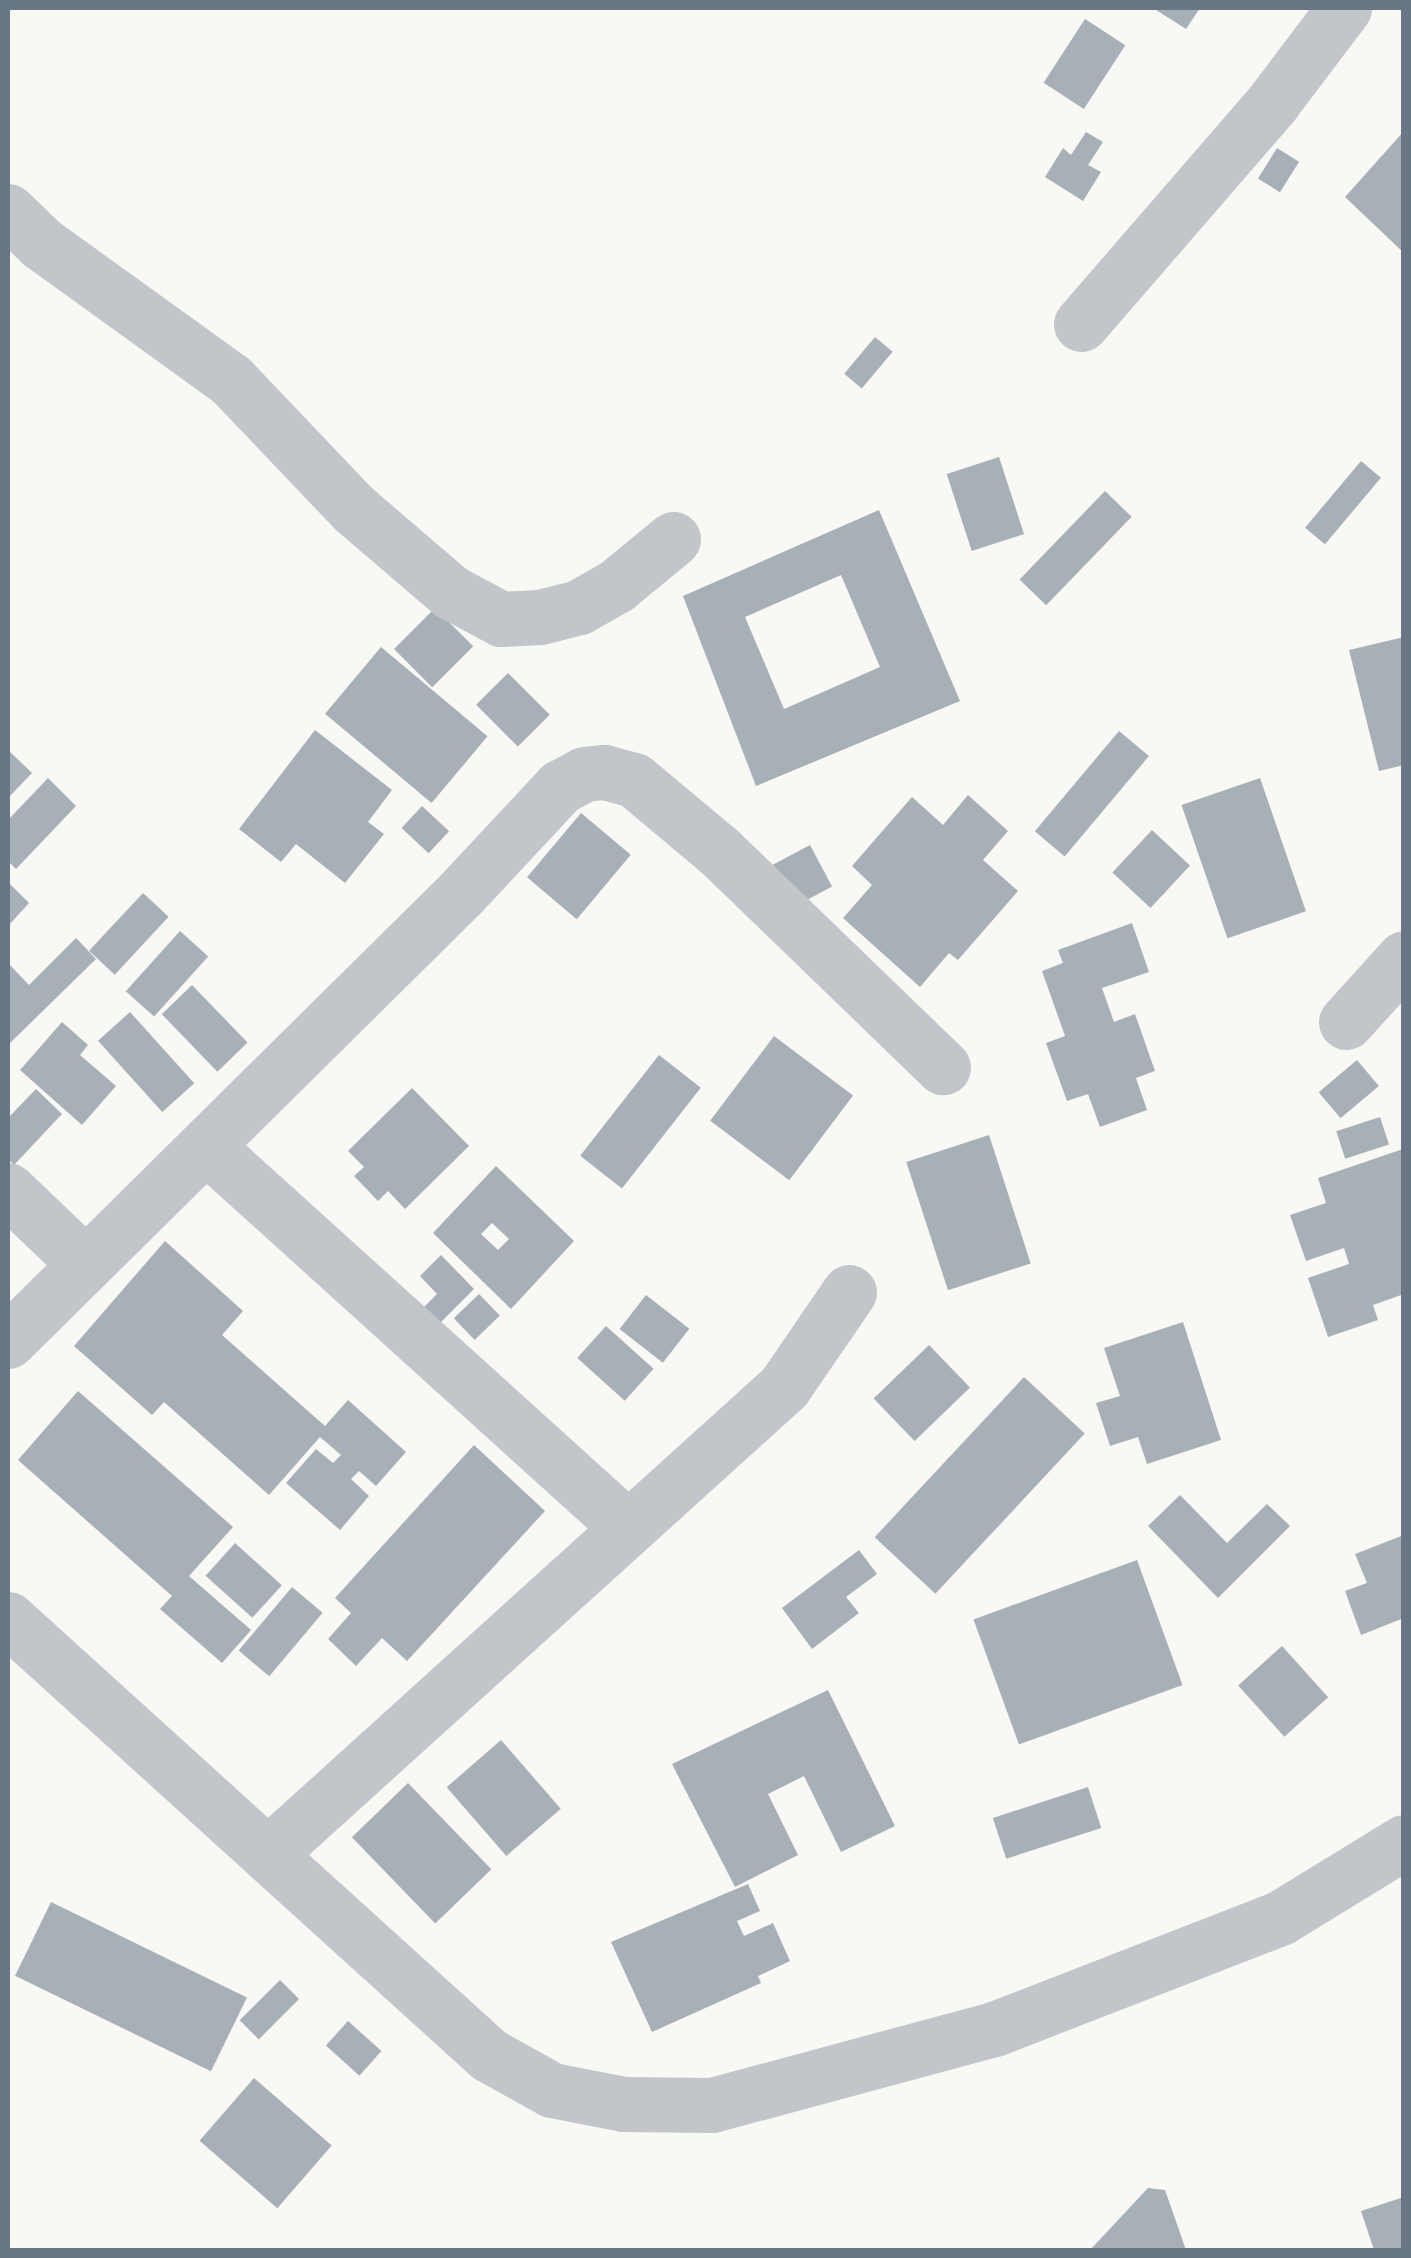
<!DOCTYPE html>
<html>
<head>
<meta charset="utf-8">
<style>
	body { margin:0 }
	#map { position:relative; width:1411px; height:2258px; overflow:hidden; background:#f8f8f5; font-family:Quicksand,sans-serif }
	div>[style] { position:absolute }
	.building>* { inset:0; background:#a8b0b7; transform-origin:0 0 }
	.minor>* { height:55px; margin:-27.5px; padding:0 27.5px; transform-origin:27.5px; border-radius:27.5px; background:#c2c5c9 }
	span { translate:-50% -50%; white-space:nowrap; text-align:center; line-height:1.15; -webkit-text-stroke:10px #fff; paint-order:stroke }
	.frame { position:absolute; inset:0; border:10px solid #687686; pointer-events:none }
</style>
</head>
<body>
<div id="map">
	<div class="building">
		<div style="clip-path:polygon(1153px 8px,1200px 8px,1186px 29px)"></div>
		<div style="left:1085px;top:19px;width:48px;height:76px;rotate:33deg"></div>
		<div style="clip-path:polygon(1404px 131px,1404px 253px,1345px 197px)"></div>
		<div style="clip-path:polygon(1086px 132px,1103px 142px,1088px 165px,1101px 172px,1083px 201px,1045px 177px,1063px 148px,1071px 155px)"></div>
		<div style="left:1277px;top:148px;width:26px;height:36px;rotate:32deg"></div>
		<div style="left:875px;top:337px;width:23px;height:48px;rotate:40deg"></div>
		<div style="left:999px;top:457px;width:81px;height:55px;rotate:72deg"></div>
		<div style="left:1361px;top:461px;width:26px;height:87px;rotate:40deg"></div>
		<div style="left:1105px;top:491px;width:37px;height:123px;rotate:44deg"></div>
		<div style="clip-path:polygon(evenodd,879px 510px,960px 701px,756px 786px,683px 596px,879px 510px,841px 575px,880px 667px,784px 709px,745px 617px,841px 575px)"></div>
		<div style="left:435px;top:608px;width:54px;height:58px;rotate:45deg"></div>
		<div style="clip-path:polygon(1404px 637px,1404px 765px,1379px 771px,1349px 650px)"></div>
		<div style="left:381px;top:647px;width:139px;height:87px;rotate:40deg"></div>
		<div style="left:508px;top:673px;width:59px;height:45px;rotate:45deg"></div>
		<div style="clip-path:polygon(315px 730px,392px 790px,368px 822px,384px 834px,345px 883px,296px 844px,281px 862px,239px 829px)"></div>
		<div style="left:1119px;top:731px;width:39px;height:131px;rotate:40deg"></div>
		<div style="clip-path:polygon(9px 751px,32px 773px,8px 798px,8px 753px)"></div>
		<div style="clip-path:polygon(48px 778px,76px 806px,16px 869px,8px 861px,8px 820px)"></div>
		<div style="left:1260px;top:778px;width:141px;height:83px;rotate:71deg"></div>
		<div style="clip-path:polygon(968px 795px,1008px 831px,983px 860px,1018px 891px,958px 960px,949px 953px,920px 987px,843px 918px,872px 885px,852px 866px,912px 797px,943px 825px)"></div>
		<div style="left:422px;top:806px;width:37px;height:30px;rotate:43deg"></div>
		<div style="left:581px;top:813px;width:65px;height:84px;rotate:40deg"></div>
		<div style="left:1152px;top:830px;width:52px;height:58px;rotate:43deg"></div>
		<div style="left:810px;top:845px;width:47px;height:42px;rotate:62deg"></div>
		<div style="clip-path:polygon(8px 882px,29px 903px,8px 926px)"></div>
		<div style="left:143px;top:893px;width:35px;height:79px;rotate:43deg"></div>
		<div style="clip-path:polygon(1132px 923px,1149px 972px,1102px 988px,1114px 1022px,1135px 1014px,1155px 1071px,1136px 1078px,1147px 1110px,1100px 1127px,1088px 1094px,1067px 1101px,1046px 1043px,1065px 1036px,1042px 971px,1063px 963px,1058px 950px)"></div>
		<div style="left:180px;top:931px;width:38px;height:81px;rotate:42deg"></div>
		<div style="clip-path:polygon(76px 938px,96px 959px,8px 1045px,8px 963px,29px 985px)"></div>
		<div style="left:192px;top:985px;width:80px;height:42px;rotate:46deg"></div>
		<div style="left:130px;top:1012px;width:96px;height:43px;rotate:48deg"></div>
		<div style="clip-path:polygon(62px 1022px,88px 1045px,80px 1055px,116px 1086px,82px 1125px,20px 1070px)"></div>
		<div style="left:774px;top:1036px;width:99px;height:106px;rotate:37deg"></div>
		<div style="left:659px;top:1055px;width:53px;height:128px;rotate:38deg"></div>
		<div style="left:1357px;top:1060px;width:34px;height:50px;rotate:50deg"></div>
		<div style="clip-path:polygon(412px 1088px,469px 1146px,405px 1209px,388px 1191px,378px 1201px,354px 1176px,364px 1167px,348px 1151px)"></div>
		<div style="clip-path:polygon(36px 1089px,62px 1114px,14px 1165px,8px 1159px,8px 1118px)"></div>
		<div style="left:1380px;top:1117px;width:29px;height:46px;rotate:72deg"></div>
		<div style="left:989px;top:1135px;width:135px;height:87px;rotate:72deg"></div>
		<div style="clip-path:polygon(1403px 1149px,1404px 1294px,1373px 1305px,1378px 1320px,1328px 1337px,1308px 1278px,1349px 1264px,1344px 1248px,1306px 1261px,1290px 1215px,1326px 1203px,1318px 1178px)"></div>
		<div style="clip-path:polygon(evenodd,496px 1166px,574px 1241px,511px 1309px,433px 1233px,496px 1166px,492px 1223px,509px 1239px,498px 1250px,481px 1234px,492px 1223px)"></div>
		<div style="clip-path:polygon(165px 1241px,243px 1311px,222px 1335px,325px 1426px,348px 1400px,406px 1452px,376px 1486px,359px 1471px,351px 1479px,369px 1496px,340px 1530px,286px 1483px,316px 1449px,333px 1463px,341px 1455px,320px 1437px,269px 1495px,164px 1402px,152px 1415px,74px 1346px)"></div>
		<div style="clip-path:polygon(441px 1255px,474px 1289px,436px 1327px,420px 1311px,437px 1294px,420px 1276px)"></div>
		<div style="left:479px;top:1294px;width:30px;height:35px;rotate:46deg"></div>
		<div style="left:646px;top:1295px;width:55px;height:43px;rotate:38deg"></div>
		<div style="clip-path:polygon(1183px 1322px,1221px 1440px,1147px 1464px,1138px 1437px,1110px 1446px,1096px 1403px,1120px 1396px,1104px 1348px)"></div>
		<div style="left:606px;top:1326px;width:64px;height:43px;rotate:42deg"></div>
		<div style="left:929px;top:1345px;width:59px;height:77px;rotate:46deg"></div>
		<div style="left:1024px;top:1377px;width:83px;height:219px;rotate:43deg"></div>
		<div style="clip-path:polygon(78px 1391px,233px 1527px,189px 1576px,251px 1630px,222px 1663px,160px 1609px,172px 1596px,18px 1460px)"></div>
		<div style="clip-path:polygon(474px 1445px,545px 1511px,407px 1661px,382px 1638px,356px 1666px,328px 1639px,351px 1613px,335px 1598px)"></div>
		<div style="clip-path:polygon(1180px 1495px,1227px 1543px,1267px 1504px,1290px 1526px,1218px 1598px,1148px 1526px)"></div>
		<div style="clip-path:polygon(1404px 1535px,1404px 1618px,1361px 1635px,1345px 1591px,1367px 1583px,1355px 1554px)"></div>
		<div style="left:235px;top:1543px;width:63px;height:44px;rotate:42deg"></div>
		<div style="clip-path:polygon(859px 1550px,877px 1574px,846px 1597px,859px 1613px,812px 1649px,782px 1608px)"></div>
		<div style="left:1137px;top:1560px;width:133px;height:174px;rotate:70deg"></div>
		<div style="left:292px;top:1587px;width:40px;height:83px;rotate:40deg"></div>
		<div style="left:1282px;top:1646px;width:69px;height:59px;rotate:48deg"></div>
		<div style="clip-path:polygon(828px 1690px,895px 1826px,841px 1852px,804px 1776px,768px 1794px,798px 1855px,735px 1887px,672px 1764px)"></div>
		<div style="left:501px;top:1740px;width:91px;height:72px;rotate:49deg"></div>
		<div style="left:408px;top:1783px;width:120px;height:78px;rotate:46deg"></div>
		<div style="left:1088px;top:1787px;width:43px;height:100px;rotate:72deg"></div>
		<div style="clip-path:polygon(748px 1884px,760px 1911px,737px 1921px,744px 1936px,773px 1923px,790px 1961px,758px 1976px,761px 1983px,652px 2032px,611px 1942px)"></div>
		<div style="left:51px;top:1902px;width:218px;height:82px;rotate:26deg"></div>
		<div style="left:280px;top:1980px;width:27px;height:57px;rotate:45deg"></div>
		<div style="left:348px;top:2021px;width:45px;height:33px;rotate:42deg"></div>
		<div style="left:254px;top:2078px;width:103px;height:83px;rotate:41deg"></div>
		<div style="clip-path:polygon(1148px 2188px,1165px 2190px,1186px 2250px,1090px 2250px)"></div>
		<div style="clip-path:polygon(1404px 2197px,1404px 2250px,1374px 2250px,1361px 2211px)"></div>
	</div>
	<div class="minor">
		<div style="left:8px;top:211px;width:46px;rotate:44.1deg"></div>
		<div style="left:41px;top:243px;width:234px;rotate:35.8deg"></div>
		<div style="left:231px;top:380px;width:178px;rotate:46.4deg"></div>
		<div style="left:354px;top:509px;width:128px;rotate:40.6deg"></div>
		<div style="left:451px;top:592px;width:57px;rotate:28.4deg"></div>
		<div style="left:501px;top:619px;width:39px;rotate:-3deg"></div>
		<div style="left:540px;top:617px;width:40px;rotate:-14.4deg"></div>
		<div style="left:579px;top:607px;width:43px;rotate:-29.6deg"></div>
		<div style="left:616px;top:586px;width:74px;rotate:-39.5deg"></div>
		<div style="left:1081px;top:324px;width:294px;rotate:-49.1deg"></div>
		<div style="left:1273px;top:102px;width:118px;rotate:-52.9deg"></div>
		<div style="left:1346px;top:1022px;width:86px;rotate:-47.8deg"></div>
		<div style="left:206px;top:1146px;width:568px;rotate:42.14deg"></div>
		<div style="left:8px;top:1190px;width:105px;rotate:43.8deg"></div>
		<div style="left:8px;top:1341px;width:639px;rotate:-44.68deg"></div>
		<div style="left:462px;top:892px;width:144px;rotate:-47deg"></div>
		<div style="left:560px;top:787px;width:27px;rotate:-28deg"></div>
		<div style="left:584px;top:774px;width:20px;rotate:-6deg"></div>
		<div style="left:604px;top:772px;width:31px;rotate:15deg"></div>
		<div style="left:634px;top:780px;width:112px;rotate:39.9deg"></div>
		<div style="left:720px;top:852px;width:310px;rotate:44deg"></div>
		<div style="left:8px;top:1619px;width:649px;rotate:42.19deg"></div>
		<div style="left:489px;top:2055px;width:72px;rotate:29.1deg"></div>
		<div style="left:552px;top:2090px;width:73px;rotate:11deg"></div>
		<div style="left:624px;top:2104px;width:88px;rotate:0.7deg"></div>
		<div style="left:712px;top:2105px;width:292px;rotate:-15.1deg"></div>
		<div style="left:994px;top:2029px;width:307px;rotate:-21.2deg"></div>
		<div style="left:1280px;top:1918px;width:145px;rotate:-31.5deg"></div>
		<div style="left:268px;top:1854px;width:696px;rotate:-42.15deg"></div>
		<div style="left:784px;top:1387px;width:115px;rotate:-55.6deg"></div>
	</div>
	<div class="frame"></div>
</div>
</body>
</html>
